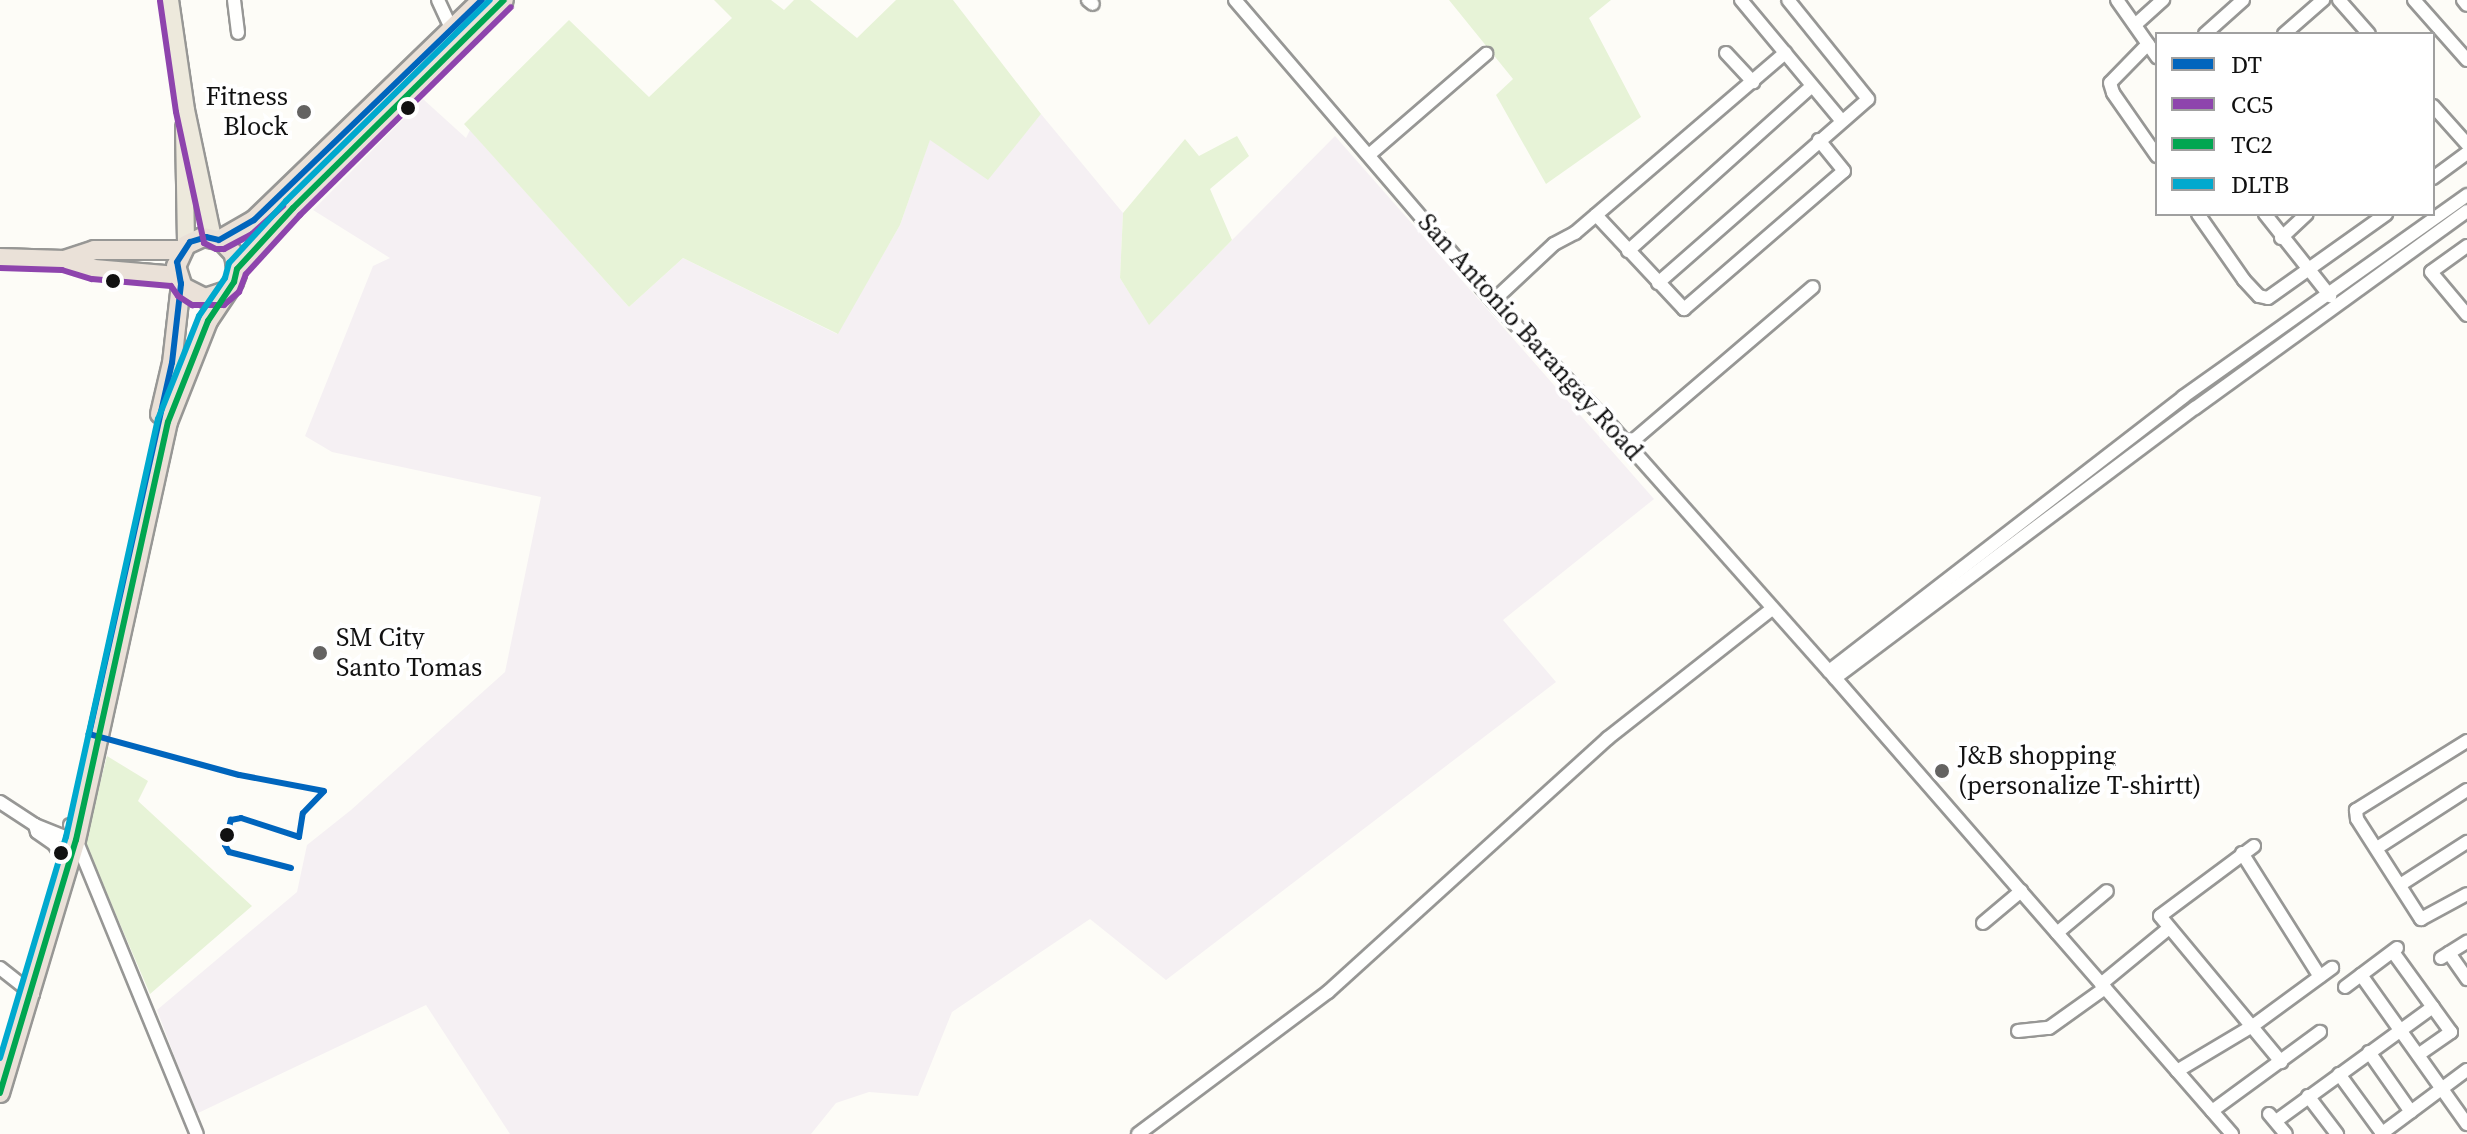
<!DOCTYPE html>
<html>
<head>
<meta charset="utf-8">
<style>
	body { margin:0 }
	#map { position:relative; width:2467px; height:1134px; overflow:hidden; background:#fdfcf7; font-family:"Source Serif 4",serif }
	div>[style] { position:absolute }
	.industrial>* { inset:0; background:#f5f0f3 }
	.green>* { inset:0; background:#e7f3d7 }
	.roads { filter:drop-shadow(2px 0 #979795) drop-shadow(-2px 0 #979795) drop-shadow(0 2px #979795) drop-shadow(0 -2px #979795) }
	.minor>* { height:12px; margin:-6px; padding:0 6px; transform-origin:6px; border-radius:6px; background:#fffffe }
	.major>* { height:16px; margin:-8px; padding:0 8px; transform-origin:8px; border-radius:8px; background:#ede9dc }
	.highway>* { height:18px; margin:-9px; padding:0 9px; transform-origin:9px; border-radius:9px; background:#eae1d8 }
	.bus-1>* { height:6px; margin:-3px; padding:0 3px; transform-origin:3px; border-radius:3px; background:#0065bd }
	.bus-2>* { height:6px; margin:-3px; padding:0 3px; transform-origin:3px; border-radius:3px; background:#8e44ad }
	.bus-3>* { height:6px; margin:-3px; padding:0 3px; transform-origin:3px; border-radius:3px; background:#00a651 }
	.bus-4>* { height:6px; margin:-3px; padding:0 3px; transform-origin:3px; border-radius:3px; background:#00a9ce }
	.dots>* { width:22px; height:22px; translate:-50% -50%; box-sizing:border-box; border:4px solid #fff; border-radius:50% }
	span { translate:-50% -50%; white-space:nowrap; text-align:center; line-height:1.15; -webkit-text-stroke:8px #fff; paint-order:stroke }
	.poi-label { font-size:26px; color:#111 }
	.right { translate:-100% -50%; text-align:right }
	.left { translate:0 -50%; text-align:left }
	.street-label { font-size:26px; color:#111 }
	.legend { position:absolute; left:2155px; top:32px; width:280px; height:184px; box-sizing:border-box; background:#fff; border:2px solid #a0a0a0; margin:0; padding:10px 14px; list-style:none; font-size:24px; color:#111 }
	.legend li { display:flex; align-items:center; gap:16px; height:40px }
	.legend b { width:40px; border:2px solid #a0a0a0 }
</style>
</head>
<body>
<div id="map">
	<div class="industrial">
		<div style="clip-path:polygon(423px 99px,466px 138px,470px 130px,629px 307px,683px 258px,837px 334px,900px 225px,930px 139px,988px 179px,1041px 114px,1123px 213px,1120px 278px,1149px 324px,1335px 136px,1654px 499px,1503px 620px,1556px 682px,1166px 980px,1090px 919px,952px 1012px,918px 1096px,869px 1092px,836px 1103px,811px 1134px,510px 1134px,426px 1005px,196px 1114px,157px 1010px,297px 892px,307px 845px,351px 810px,505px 672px,541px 497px,332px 452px,305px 436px,373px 266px,390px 258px,313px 210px)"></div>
	</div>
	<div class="green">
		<div style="clip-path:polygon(714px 0,771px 0,784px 10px,794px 0,810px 0,857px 38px,896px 0,953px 0,1041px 114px,988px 180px,930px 140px,900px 225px,838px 334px,683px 258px,629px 307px,464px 124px,569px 20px,649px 97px,732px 18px)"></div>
		<div style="clip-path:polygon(1449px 0,1611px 0,1589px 18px,1641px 117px,1546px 184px,1496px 95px,1513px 79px)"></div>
		<div style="clip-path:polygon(1237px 136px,1249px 156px,1210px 189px,1232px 240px,1149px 325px,1120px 278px,1123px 213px,1185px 139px,1199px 156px)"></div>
		<div style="clip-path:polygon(107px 756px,148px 781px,138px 801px,252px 906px,150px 994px,85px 842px)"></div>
	</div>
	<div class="roads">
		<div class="minor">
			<div style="left:234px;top:0;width:33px;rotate:83deg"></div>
			<div style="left:438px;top:0;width:33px;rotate:65deg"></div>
			<div style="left:1088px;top:0;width:6px;rotate:39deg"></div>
			<div style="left:1235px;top:0;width:396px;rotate:49.4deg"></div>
			<div style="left:1493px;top:301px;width:175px;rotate:46.6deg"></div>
			<div style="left:1613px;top:428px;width:325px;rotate:48.4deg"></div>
			<div style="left:1829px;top:671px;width:614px;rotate:48.96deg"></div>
			<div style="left:1741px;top:0;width:156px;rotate:50.2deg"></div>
			<div style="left:2117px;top:0;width:70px;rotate:54.9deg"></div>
			<div style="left:2339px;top:0;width:45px;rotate:48.6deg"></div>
			<div style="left:2414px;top:0;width:80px;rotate:48.5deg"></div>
			<div style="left:2463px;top:0;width:6px;rotate:51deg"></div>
			<div style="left:2135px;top:25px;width:38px;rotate:-42deg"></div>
			<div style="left:2205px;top:34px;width:51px;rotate:-41.8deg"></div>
			<div style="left:2284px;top:34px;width:52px;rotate:-41.1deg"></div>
			<div style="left:2148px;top:44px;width:54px;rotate:134.3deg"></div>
			<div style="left:2110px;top:83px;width:10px;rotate:73deg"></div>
			<div style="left:2113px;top:93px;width:77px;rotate:55.1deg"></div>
			<div style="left:1726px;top:53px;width:40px;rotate:47deg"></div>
			<div style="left:2433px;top:106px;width:51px;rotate:48.2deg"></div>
			<div style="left:1369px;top:155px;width:155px;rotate:-40.8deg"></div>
			<div style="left:2433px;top:178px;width:42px;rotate:-36.3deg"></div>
			<div style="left:2198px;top:214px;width:80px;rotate:55.1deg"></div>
			<div style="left:2244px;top:280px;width:22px;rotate:47deg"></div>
			<div style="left:2259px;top:296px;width:9px;rotate:13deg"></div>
			<div style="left:2268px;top:298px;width:145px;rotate:-35.4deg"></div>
			<div style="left:2265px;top:214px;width:105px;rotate:51.6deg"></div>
			<div style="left:1596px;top:215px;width:129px;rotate:46.9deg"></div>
			<div style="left:1684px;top:309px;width:211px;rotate:-40.8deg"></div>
			<div style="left:1844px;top:171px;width:40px;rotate:-129deg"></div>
			<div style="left:2281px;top:238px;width:35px;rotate:-43deg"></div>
			<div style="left:2467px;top:246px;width:44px;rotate:144.2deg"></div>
			<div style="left:2431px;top:272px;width:56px;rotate:50.1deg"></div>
			<div style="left:1628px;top:251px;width:246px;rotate:-41.9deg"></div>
			<div style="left:1658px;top:283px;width:279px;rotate:-41.2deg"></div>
			<div style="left:1868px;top:99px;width:127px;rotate:-128.9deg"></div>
			<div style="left:1493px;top:301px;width:83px;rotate:-43.1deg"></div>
			<div style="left:1554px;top:244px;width:24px;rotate:-28deg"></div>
			<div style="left:1575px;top:233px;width:277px;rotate:-40.6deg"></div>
			<div style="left:1628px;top:445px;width:243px;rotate:-40.5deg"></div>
			<div style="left:1829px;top:671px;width:448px;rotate:-37.7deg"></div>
			<div style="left:2183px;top:397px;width:349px;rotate:-35.4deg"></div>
			<div style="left:1835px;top:678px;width:450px;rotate:-36.9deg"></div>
			<div style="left:2195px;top:408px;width:336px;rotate:-35.9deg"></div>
			<div style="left:2467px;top:741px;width:131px;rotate:148.1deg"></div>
			<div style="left:2356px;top:810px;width:9px;rotate:84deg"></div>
			<div style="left:2357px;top:819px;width:119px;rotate:57.4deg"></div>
			<div style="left:2421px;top:919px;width:52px;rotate:-28.5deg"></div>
			<div style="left:0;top:802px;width:42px;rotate:33.3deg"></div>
			<div style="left:35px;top:825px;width:35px;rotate:22deg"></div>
			<div style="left:35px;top:825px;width:7px;rotate:74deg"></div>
			<div style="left:37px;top:832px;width:21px;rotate:35deg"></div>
			<div style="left:54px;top:844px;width:14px;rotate:56deg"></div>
			<div style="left:70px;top:825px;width:334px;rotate:67.7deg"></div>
			<div style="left:2254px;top:846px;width:117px;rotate:143.3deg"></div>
			<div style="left:2160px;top:916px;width:190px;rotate:50.3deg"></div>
			<div style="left:2377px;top:848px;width:107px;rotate:-32.8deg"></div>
			<div style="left:2242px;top:853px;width:146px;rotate:57.8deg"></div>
			<div style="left:2400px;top:885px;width:80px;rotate:-32.7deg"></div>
			<div style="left:1983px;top:923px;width:50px;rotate:-40.1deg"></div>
			<div style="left:2057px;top:933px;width:65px;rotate:-40deg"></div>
			<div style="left:2393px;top:952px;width:99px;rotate:54.1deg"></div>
			<div style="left:2451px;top:1032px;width:40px;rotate:145.1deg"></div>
			<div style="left:2449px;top:953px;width:32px;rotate:55deg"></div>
			<div style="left:2441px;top:958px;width:31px;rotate:-32deg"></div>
			<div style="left:0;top:968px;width:42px;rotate:38.2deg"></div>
			<div style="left:2361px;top:975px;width:183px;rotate:54.6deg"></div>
			<div style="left:2101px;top:984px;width:88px;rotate:-39.5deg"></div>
			<div style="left:2345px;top:987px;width:65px;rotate:-36.9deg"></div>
			<div style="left:2018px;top:1031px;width:31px;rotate:-6deg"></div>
			<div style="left:2049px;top:1028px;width:69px;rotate:-35.5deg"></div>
			<div style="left:2369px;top:1052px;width:73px;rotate:55deg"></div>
			<div style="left:2177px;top:1071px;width:90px;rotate:-30.9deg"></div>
			<div style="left:2254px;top:1025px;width:97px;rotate:-36.2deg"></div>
			<div style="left:2339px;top:1074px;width:73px;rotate:53.9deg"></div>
			<div style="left:2308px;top:1096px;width:48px;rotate:52.7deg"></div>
			<div style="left:2212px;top:1111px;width:134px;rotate:-36.2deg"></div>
			<div style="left:2269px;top:1114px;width:26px;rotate:50deg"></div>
			<div style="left:2276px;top:1121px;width:194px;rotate:-36deg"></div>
			<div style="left:1138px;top:1134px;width:237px;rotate:-36.8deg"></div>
			<div style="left:1328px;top:992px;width:378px;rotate:-42.2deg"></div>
			<div style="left:1608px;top:738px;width:209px;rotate:-38.2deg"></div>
			<div style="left:2381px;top:1134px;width:107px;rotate:-36.7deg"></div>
		</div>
		<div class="major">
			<div style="left:170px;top:0;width:111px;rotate:81.7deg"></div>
			<div style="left:186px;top:110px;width:131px;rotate:78.1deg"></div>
			<div style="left:184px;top:127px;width:118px;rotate:89deg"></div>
		</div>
		<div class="highway">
			<div style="left:219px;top:240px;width:40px;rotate:-29.7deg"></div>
			<div style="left:254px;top:220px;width:317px;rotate:-44deg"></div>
			<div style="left:0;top:258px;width:64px;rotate:1.8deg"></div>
			<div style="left:64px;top:260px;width:31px;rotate:17deg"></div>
			<div style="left:94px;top:269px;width:83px;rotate:4.8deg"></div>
			<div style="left:64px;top:260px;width:32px;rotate:-18deg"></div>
			<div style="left:94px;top:250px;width:88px"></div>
			<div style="left:237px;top:269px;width:83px;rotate:-47.4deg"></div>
			<div style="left:293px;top:208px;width:296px;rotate:-44.6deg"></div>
			<div style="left:160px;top:414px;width:52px;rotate:-76.8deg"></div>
			<div style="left:172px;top:363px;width:80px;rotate:-83.5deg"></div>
			<div style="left:0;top:1093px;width:264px;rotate:-73.3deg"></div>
			<div style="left:76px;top:840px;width:428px;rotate:-77.6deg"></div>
			<div style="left:168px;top:422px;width:109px;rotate:-68.4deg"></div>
			<div style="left:208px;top:321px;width:47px;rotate:-56.3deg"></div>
			<div style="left:234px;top:282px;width:9px;rotate:-69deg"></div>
			<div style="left:237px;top:274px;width:20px;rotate:-99deg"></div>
			<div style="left:234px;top:254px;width:18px;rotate:-133deg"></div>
			<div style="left:222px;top:241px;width:19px;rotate:-168deg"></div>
			<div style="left:203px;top:237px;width:19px;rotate:155deg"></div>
			<div style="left:186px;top:245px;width:23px;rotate:115deg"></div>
			<div style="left:176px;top:266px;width:22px;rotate:72deg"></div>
			<div style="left:183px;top:287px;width:25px;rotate:27deg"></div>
			<div style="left:205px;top:298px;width:23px;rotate:-18deg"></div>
		</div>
	</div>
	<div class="bus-1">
		<div style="left:324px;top:791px;width:86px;rotate:-169.3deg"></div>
		<div style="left:239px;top:775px;width:156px;rotate:-164.7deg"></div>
		<div style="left:89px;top:734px;width:380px;rotate:-77.4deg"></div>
		<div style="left:172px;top:363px;width:80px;rotate:-83.5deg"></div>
		<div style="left:181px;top:284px;width:22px;rotate:-100deg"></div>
		<div style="left:177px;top:262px;width:24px;rotate:-57deg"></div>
		<div style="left:190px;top:242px;width:17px;rotate:-17deg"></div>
		<div style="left:206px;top:237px;width:13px;rotate:13deg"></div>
		<div style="left:219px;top:240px;width:40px;rotate:-29.7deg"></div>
		<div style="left:254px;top:220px;width:317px;rotate:-44deg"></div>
		<div style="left:291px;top:868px;width:64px;rotate:-165.5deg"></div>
		<div style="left:229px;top:852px;width:8px;rotate:-120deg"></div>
		<div style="left:225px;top:845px;width:26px;rotate:-77deg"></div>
		<div style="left:231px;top:820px;width:10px;rotate:-11deg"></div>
		<div style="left:241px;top:818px;width:61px;rotate:18.1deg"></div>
		<div style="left:299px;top:837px;width:24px;rotate:-81deg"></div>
		<div style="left:303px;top:813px;width:30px;rotate:-46deg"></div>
	</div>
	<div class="bus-2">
		<div style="left:160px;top:1px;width:112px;rotate:81.8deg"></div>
		<div style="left:176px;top:112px;width:134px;rotate:77.9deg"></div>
		<div style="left:204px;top:243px;width:13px;rotate:27deg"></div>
		<div style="left:216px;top:249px;width:8px"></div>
		<div style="left:224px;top:249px;width:32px;rotate:-28deg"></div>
		<div style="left:252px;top:234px;width:42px;rotate:-42.1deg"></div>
		<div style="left:0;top:268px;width:62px;rotate:1.8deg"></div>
		<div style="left:62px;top:270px;width:31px;rotate:17deg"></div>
		<div style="left:92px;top:279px;width:79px;rotate:5.1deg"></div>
		<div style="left:171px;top:286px;width:12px;rotate:55deg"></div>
		<div style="left:178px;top:296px;width:17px;rotate:33deg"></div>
		<div style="left:192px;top:305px;width:32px"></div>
		<div style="left:224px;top:305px;width:20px;rotate:-41deg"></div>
		<div style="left:239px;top:292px;width:19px;rotate:-69deg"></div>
		<div style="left:246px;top:274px;width:80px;rotate:-47.5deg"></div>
		<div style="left:300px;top:215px;width:296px;rotate:-44.6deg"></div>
	</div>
	<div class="bus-3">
		<div style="left:0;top:1093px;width:264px;rotate:-73.3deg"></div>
		<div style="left:76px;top:840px;width:428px;rotate:-77.6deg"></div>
		<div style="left:168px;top:422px;width:109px;rotate:-68.4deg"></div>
		<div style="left:208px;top:321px;width:47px;rotate:-56.3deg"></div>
		<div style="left:234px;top:282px;width:13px;rotate:-77deg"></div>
		<div style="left:237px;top:269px;width:83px;rotate:-47.4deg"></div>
		<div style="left:293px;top:208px;width:296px;rotate:-44.6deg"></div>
	</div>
	<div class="bus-4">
		<div style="left:0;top:1058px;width:231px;rotate:-73.4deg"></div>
		<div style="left:66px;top:837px;width:428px;rotate:-77.6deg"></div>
		<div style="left:158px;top:419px;width:111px;rotate:-68.3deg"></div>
		<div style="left:199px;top:316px;width:46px;rotate:-55.6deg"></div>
		<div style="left:225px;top:278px;width:16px;rotate:-75deg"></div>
		<div style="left:229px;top:263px;width:84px;rotate:-47.4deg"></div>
		<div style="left:286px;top:201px;width:286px;rotate:-44.6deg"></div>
	</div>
	<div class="dots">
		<div style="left:408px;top:108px;background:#111"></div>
		<div style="left:304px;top:112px;background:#646362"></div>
		<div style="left:113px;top:281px;background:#111"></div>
		<div style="left:320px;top:653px;background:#646362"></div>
		<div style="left:1942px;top:771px;background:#646362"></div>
		<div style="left:227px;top:835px;background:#111"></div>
		<div style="left:61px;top:853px;background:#111"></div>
	</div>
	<div class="poi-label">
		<span class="right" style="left:288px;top:112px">Fitness<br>Block</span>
		<span class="left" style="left:336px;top:653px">SM City<br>Santo Tomas</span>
		<span class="left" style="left:1958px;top:771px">J&amp;B shopping<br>(personalize T-shirtt)</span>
	</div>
	<div class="street-label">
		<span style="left:1530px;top:337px;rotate:48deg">San Antonio Barangay Road</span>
	</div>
	<ul class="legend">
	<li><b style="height:10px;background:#0065bd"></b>DT</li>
	<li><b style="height:10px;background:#8e44ad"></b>CC5</li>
	<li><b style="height:10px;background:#00a651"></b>TC2</li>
	<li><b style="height:10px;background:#00a9ce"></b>DLTB</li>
	</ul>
</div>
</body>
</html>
